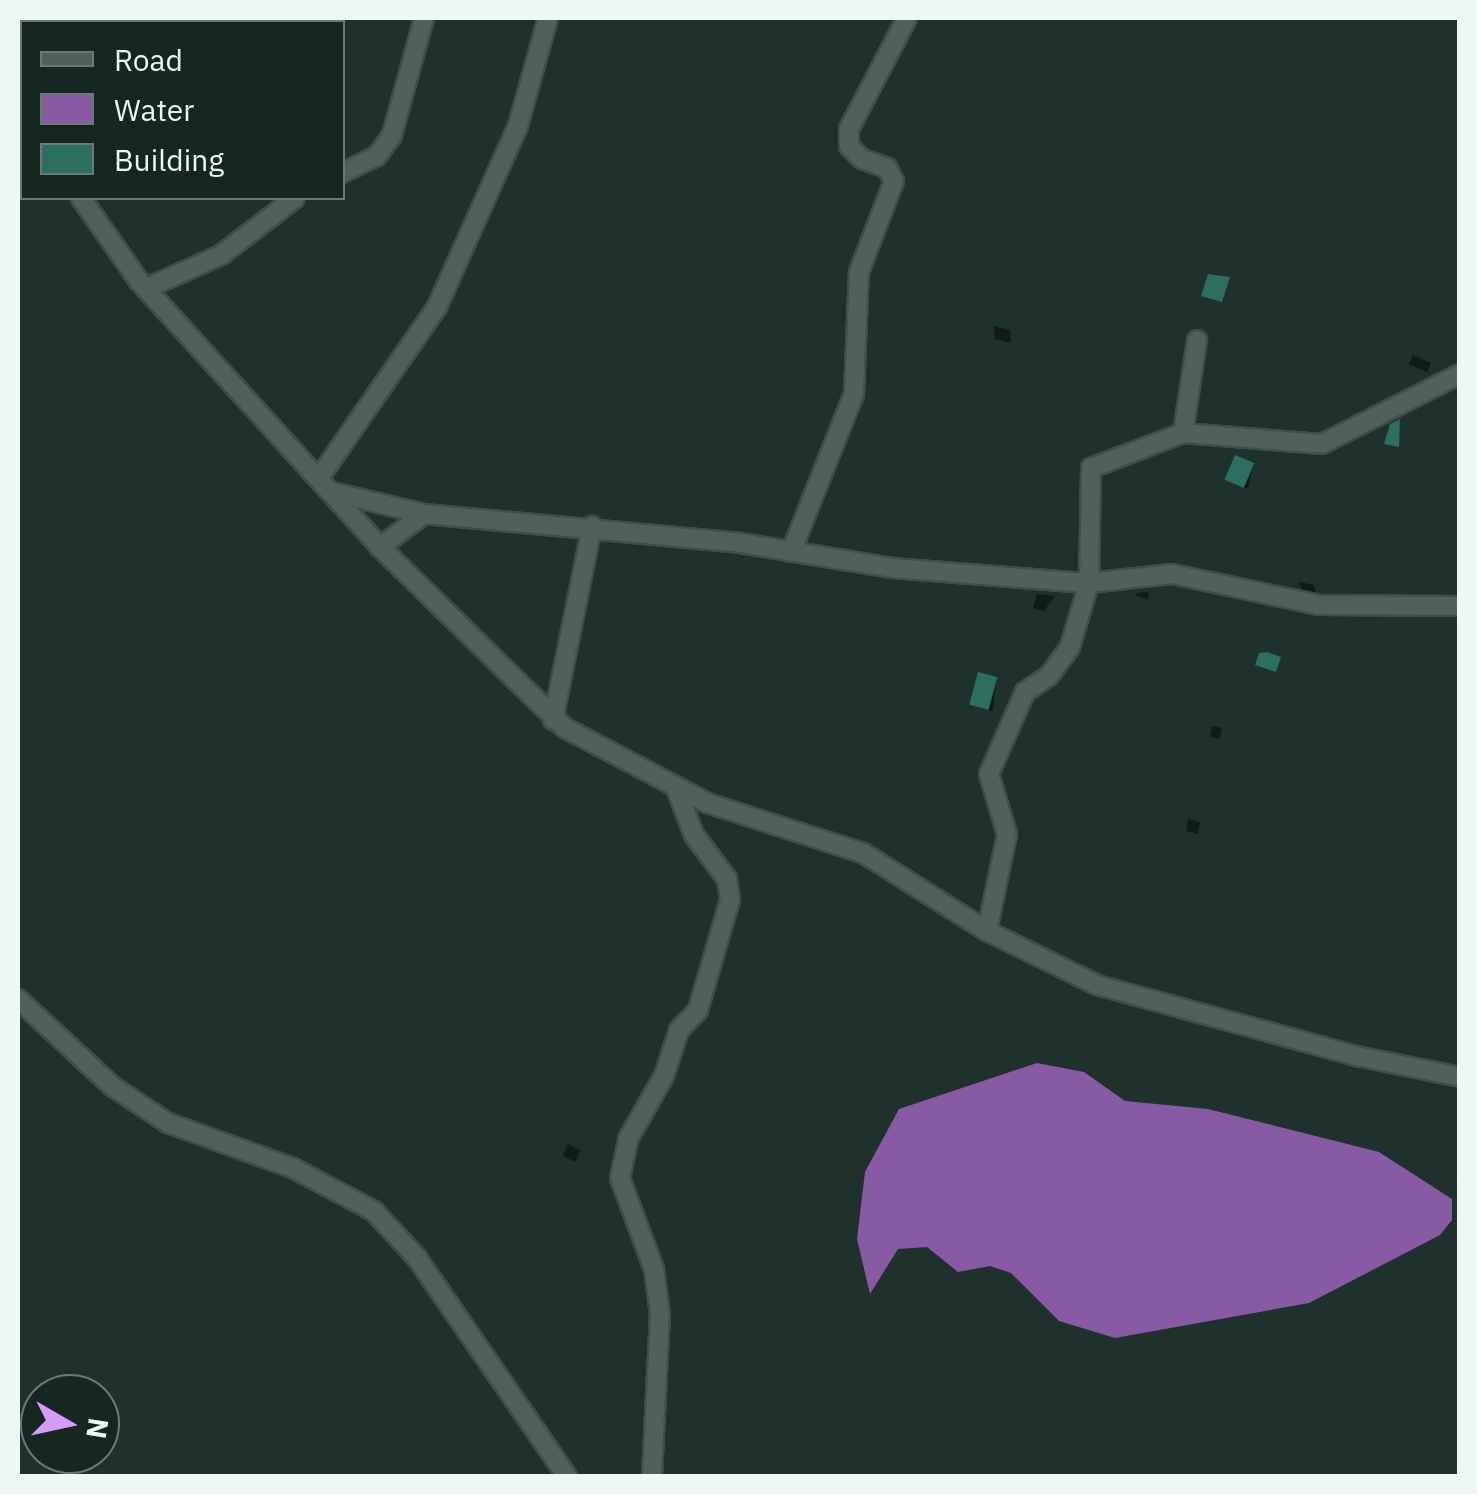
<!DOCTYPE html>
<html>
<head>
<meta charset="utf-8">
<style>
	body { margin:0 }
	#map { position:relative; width:1477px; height:1494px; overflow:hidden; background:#1f312c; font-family:"IBM Plex Sans",sans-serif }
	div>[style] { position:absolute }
	.water>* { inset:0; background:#885aa3 }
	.shadow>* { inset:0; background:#0007; transform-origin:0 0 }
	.building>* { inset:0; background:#2c6e5f; transform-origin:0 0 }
	.roads { filter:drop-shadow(2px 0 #3f4e4a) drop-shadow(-2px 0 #3f4e4a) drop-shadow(0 2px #3f4e4a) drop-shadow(0 -2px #3f4e4a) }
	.minor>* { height:18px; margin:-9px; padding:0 9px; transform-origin:9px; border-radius:9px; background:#4e615b }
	span { translate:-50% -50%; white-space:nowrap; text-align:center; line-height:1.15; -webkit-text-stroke:8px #162722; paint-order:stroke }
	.frame { position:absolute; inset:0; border:20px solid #edf7f4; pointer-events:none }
	.legend { position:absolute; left:20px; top:20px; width:325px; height:180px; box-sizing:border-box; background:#162722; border:2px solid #6c7a76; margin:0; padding:12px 18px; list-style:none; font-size:30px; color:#edf7f4 }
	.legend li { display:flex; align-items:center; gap:20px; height:50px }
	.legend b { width:50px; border:2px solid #6c7a76 }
	.north { position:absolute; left:20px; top:1374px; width:100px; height:100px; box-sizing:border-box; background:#162722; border:2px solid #6c7a76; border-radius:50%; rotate:99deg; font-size:28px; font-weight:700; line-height:40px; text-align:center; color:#edf7f4 }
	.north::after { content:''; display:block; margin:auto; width:35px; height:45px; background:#d69bfa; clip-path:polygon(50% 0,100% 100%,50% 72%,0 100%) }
</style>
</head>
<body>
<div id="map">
	<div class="water">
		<div style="clip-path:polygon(1037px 1063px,1084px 1072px,1125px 1101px,1208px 1109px,1379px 1152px,1452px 1199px,1452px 1220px,1440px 1235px,1309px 1303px,1115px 1338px,1059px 1321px,1011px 1273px,990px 1266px,958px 1272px,927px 1247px,898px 1249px,870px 1294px,857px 1239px,865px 1172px,899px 1109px)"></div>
	</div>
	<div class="shadow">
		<div style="clip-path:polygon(994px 326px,1010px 330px,1011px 343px,995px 339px)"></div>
		<div style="left:1413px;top:355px;width:20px;height:10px;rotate:24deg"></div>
		<div style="clip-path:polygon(1253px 465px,1248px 489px,1231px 482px)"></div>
		<div style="clip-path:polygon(1299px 582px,1314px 585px,1316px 593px,1302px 590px)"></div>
		<div style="clip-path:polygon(1149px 592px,1148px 599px,1136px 596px,1137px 593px)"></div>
		<div style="clip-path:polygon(1037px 594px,1055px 596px,1044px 611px,1033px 608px)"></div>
		<div style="clip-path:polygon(996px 679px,993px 711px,976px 707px,973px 704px)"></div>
		<div style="left:1212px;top:726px;width:10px;height:11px;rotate:11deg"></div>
		<div style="clip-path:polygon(1188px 819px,1200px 822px,1198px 834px,1186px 831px)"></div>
		<div style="left:568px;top:1144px;width:14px;height:13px;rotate:25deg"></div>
	</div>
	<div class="building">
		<div style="clip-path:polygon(1208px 274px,1230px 277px,1222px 302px,1201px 296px)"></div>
		<div style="clip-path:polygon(1400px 419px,1399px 447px,1384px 444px,1390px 424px)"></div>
		<div style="left:1235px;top:455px;width:21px;height:27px;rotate:23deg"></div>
		<div style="clip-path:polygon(1267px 652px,1281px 657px,1276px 672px,1255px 665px,1259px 653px)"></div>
		<div style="left:978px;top:672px;width:20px;height:34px;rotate:15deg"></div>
	</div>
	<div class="roads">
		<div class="minor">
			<div style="left:18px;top:70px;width:12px;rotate:70deg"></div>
			<div style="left:342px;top:173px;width:39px;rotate:-26deg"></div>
			<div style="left:377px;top:156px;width:26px;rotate:-54deg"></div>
			<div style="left:392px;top:135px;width:121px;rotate:-74.7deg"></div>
			<div style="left:81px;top:198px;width:101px;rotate:55.1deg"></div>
			<div style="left:139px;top:281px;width:359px;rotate:47.8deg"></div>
			<div style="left:380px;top:547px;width:259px;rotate:44.4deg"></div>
			<div style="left:565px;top:728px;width:161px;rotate:27.8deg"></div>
			<div style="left:707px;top:803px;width:164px;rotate:17.8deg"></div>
			<div style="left:863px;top:853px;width:146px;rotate:32.2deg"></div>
			<div style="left:987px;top:931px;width:123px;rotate:26.1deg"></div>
			<div style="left:1097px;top:985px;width:270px;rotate:15.3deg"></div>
			<div style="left:1357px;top:1056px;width:105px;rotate:11.5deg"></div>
			<div style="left:147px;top:288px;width:81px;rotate:-24deg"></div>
			<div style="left:221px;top:255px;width:93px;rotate:-37.6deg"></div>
			<div style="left:1183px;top:433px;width:94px;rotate:-81.4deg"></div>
			<div style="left:319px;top:478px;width:208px;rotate:-55.4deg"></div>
			<div style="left:437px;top:307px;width:198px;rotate:-65.9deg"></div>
			<div style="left:518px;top:126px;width:112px;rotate:-74.5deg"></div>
			<div style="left:332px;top:492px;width:95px;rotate:13.4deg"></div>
			<div style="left:424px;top:514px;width:311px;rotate:5.2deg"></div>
			<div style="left:734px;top:542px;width:160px;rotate:9.3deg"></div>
			<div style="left:892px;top:568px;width:198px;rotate:4.4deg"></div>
			<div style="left:1089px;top:583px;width:83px;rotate:-6.2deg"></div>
			<div style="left:1172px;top:574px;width:150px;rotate:11.9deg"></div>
			<div style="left:1319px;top:605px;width:141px;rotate:0.4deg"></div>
			<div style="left:380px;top:547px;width:55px;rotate:-36.9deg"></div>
			<div style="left:791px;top:552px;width:170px;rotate:-68.3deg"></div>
			<div style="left:854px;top:394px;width:122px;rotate:-87.7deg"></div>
			<div style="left:859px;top:272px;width:97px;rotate:-69deg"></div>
			<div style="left:894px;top:181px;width:15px;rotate:-118deg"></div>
			<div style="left:887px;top:168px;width:27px;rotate:-160deg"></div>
			<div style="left:862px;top:159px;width:18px;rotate:-135deg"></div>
			<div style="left:849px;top:146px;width:17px;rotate:-90deg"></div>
			<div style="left:849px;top:129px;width:125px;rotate:-62.4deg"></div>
			<div style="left:553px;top:720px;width:198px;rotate:-78.6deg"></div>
			<div style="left:987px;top:931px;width:99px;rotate:-78.3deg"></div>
			<div style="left:1007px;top:834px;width:63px;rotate:-106.7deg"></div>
			<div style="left:989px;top:774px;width:90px;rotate:-66.3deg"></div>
			<div style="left:1025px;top:692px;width:29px;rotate:-34deg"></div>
			<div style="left:1049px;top:676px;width:36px;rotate:-54deg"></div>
			<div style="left:1070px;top:647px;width:67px;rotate:-73.5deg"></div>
			<div style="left:1089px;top:583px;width:115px;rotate:-89deg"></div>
			<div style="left:1091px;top:468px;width:98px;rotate:-20.8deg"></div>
			<div style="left:1183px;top:433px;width:139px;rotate:4.5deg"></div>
			<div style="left:1322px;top:444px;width:155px;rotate:-26.9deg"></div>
			<div style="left:18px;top:999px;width:128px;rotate:42.8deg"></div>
			<div style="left:112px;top:1086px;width:67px;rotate:33.5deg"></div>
			<div style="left:168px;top:1123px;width:133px;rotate:19.8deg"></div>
			<div style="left:293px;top:1168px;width:92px;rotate:28deg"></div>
			<div style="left:374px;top:1211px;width:64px;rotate:47.5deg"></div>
			<div style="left:417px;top:1258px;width:265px;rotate:55.5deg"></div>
			<div style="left:652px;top:1476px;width:161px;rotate:-87.2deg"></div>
			<div style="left:660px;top:1315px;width:46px;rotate:-97.4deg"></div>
			<div style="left:654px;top:1269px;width:97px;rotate:-110.5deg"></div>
			<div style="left:620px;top:1178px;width:40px;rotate:-78deg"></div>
			<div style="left:628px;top:1139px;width:73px;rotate:-60.3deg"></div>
			<div style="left:664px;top:1076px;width:48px;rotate:-71.9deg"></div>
			<div style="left:679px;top:1030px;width:28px;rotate:-46deg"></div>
			<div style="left:698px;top:1010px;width:115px;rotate:-73.8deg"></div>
			<div style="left:730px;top:900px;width:21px;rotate:-98deg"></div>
			<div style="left:727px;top:879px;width:55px;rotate:-126.9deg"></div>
			<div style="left:694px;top:835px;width:50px;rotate:-111deg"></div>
		</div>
	</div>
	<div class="frame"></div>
	<ul class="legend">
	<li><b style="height:12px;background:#4e615b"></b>Road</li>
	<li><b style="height:28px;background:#885aa3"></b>Water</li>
	<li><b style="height:28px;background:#2c6e5f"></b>Building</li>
	</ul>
	<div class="north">N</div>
</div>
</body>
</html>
